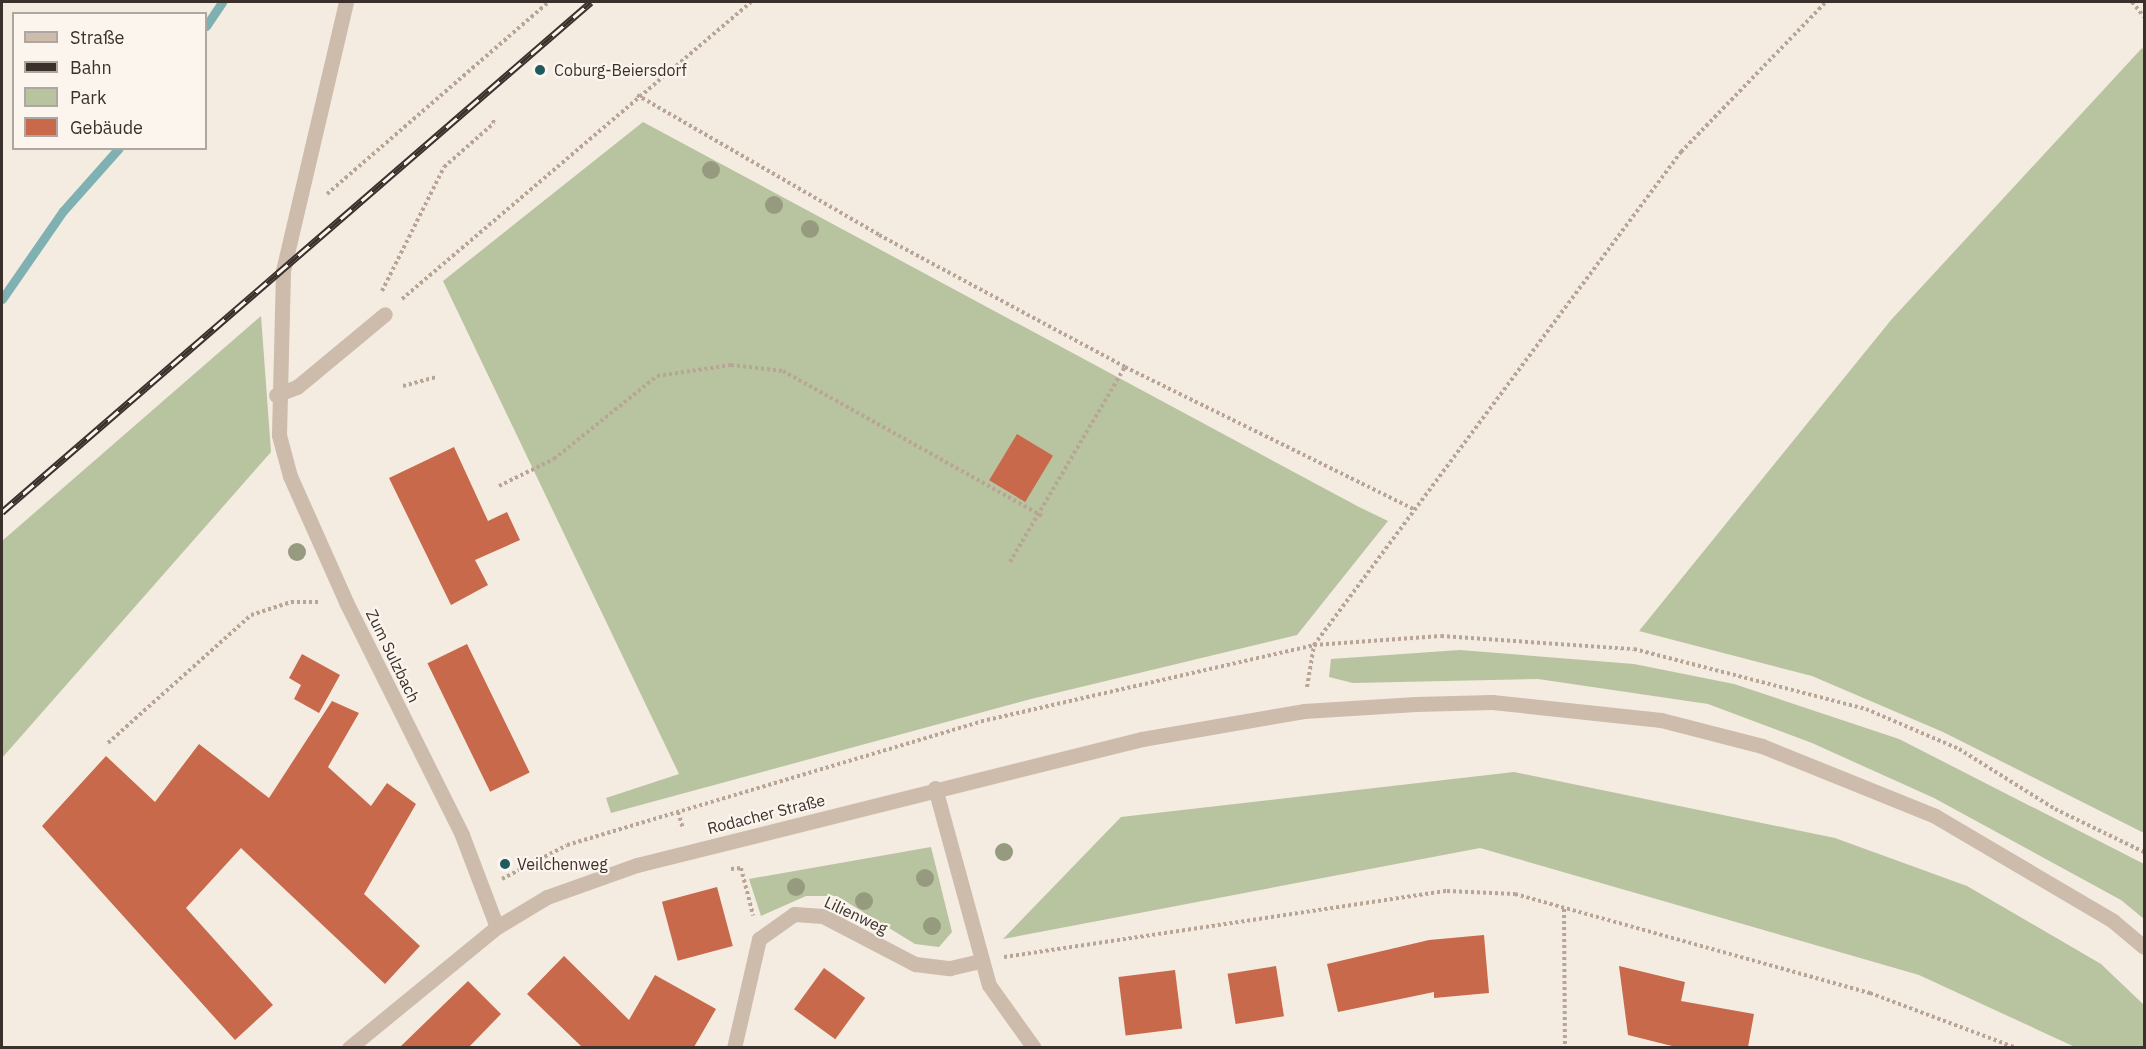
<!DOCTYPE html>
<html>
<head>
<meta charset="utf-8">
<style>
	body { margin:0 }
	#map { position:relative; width:2146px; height:1049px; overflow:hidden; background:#f4ebe1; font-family:"IBM Plex Sans",sans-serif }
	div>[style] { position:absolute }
	.green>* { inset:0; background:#b8c4a0 }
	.stream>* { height:9px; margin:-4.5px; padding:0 4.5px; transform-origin:4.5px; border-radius:4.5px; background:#7fb0b2 }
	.building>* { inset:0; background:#c8694b; transform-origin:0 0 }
	.path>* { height:4px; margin-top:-2px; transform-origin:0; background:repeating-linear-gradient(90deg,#b9a596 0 3px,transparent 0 6px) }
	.minor>* { height:15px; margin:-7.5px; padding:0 7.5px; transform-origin:7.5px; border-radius:7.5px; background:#cdbbac }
	.rail>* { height:7px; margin-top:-3.5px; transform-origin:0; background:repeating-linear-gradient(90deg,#fbf5ee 0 14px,#3b302b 0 28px); box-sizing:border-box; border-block:2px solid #3b302b }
	.trees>* { width:18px; height:18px; margin:-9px; border-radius:50%; background:#969b7f }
	.dots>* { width:16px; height:16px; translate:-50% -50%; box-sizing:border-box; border:3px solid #fbf5ee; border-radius:50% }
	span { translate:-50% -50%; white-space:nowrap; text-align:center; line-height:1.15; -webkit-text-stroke:4.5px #fbf5ee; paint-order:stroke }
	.poi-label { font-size:16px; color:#3b302b }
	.left { translate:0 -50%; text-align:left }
	.street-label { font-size:16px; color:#3b302b }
	.frame { position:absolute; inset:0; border:3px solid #3b302b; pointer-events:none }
	.legend { position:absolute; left:12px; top:12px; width:195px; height:138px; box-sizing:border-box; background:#fbf5ee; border:2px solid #aea6a0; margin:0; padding:8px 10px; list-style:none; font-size:18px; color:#3b302b }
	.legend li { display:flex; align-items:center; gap:12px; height:30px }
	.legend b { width:30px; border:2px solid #aea6a0 }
</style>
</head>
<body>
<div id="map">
	<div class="green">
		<div style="clip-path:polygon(2142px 48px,2144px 51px,2144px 833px,1943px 732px,1812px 676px,1639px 631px,1891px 320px)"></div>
		<div style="clip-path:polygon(643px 122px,1359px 507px,1388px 521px,1297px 635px,1031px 699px,611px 813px,606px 798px,679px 774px,443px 281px)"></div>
		<div style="clip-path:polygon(261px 316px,271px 452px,2px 758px,2px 541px)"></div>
		<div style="clip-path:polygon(1460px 650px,1634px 664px,1734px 684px,1899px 739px,2144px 864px,2144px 919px,2121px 900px,1934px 798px,1812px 743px,1708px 704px,1538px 679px,1353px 683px,1329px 677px,1331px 659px)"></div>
		<div style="clip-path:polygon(1514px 772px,1835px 838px,1967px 886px,2101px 964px,2144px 1005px,2144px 1047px,2075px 1047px,1919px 975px,1480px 848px,1003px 939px,1121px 817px)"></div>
		<div style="clip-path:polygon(931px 847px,952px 932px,939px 947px,915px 944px,837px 896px,806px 896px,761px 916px,749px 879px)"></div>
	</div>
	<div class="stream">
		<div style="left:206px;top:26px;width:29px;rotate:-56deg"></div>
		<div style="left:2px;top:299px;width:107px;rotate:-55.3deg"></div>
		<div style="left:63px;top:211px;width:84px;rotate:-48.4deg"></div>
	</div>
	<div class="building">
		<div style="left:1017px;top:434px;width:42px;height:54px;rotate:31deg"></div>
		<div style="clip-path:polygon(454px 447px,488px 521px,507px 512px,520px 540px,475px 560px,488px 585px,451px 605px,389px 478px)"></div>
		<div style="left:467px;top:644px;width:143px;height:44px;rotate:64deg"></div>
		<div style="clip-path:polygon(302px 654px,340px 675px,319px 713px,294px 699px,301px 685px,289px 678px)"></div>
		<div style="clip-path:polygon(332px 701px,359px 713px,328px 767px,371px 806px,387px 783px,416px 804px,364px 894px,420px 946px,385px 984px,241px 848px,186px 908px,273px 1005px,235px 1040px,42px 826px,106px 756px,155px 802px,199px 744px,269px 798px)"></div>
		<div style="left:717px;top:887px;width:61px;height:57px;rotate:75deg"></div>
		<div style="clip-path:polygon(1484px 935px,1489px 993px,1434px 998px,1434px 992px,1338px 1012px,1327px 964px,1429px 940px)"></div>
		<div style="clip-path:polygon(564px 956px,629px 1020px,655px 975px,716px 1009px,694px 1047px,582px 1047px,527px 994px)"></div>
		<div style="left:1276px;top:966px;width:51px;height:49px;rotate:81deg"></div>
		<div style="clip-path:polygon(1619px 966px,1685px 982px,1681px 1001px,1754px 1014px,1748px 1047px,1676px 1047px,1628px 1035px)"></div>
		<div style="left:824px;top:968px;width:51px;height:51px;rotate:36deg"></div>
		<div style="left:1175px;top:970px;width:59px;height:57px;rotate:83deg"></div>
		<div style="clip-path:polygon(468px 981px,501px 1014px,469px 1047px,400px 1047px)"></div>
	</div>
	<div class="path">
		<div style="left:2132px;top:2px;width:19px;rotate:51deg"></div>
		<div style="left:637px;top:95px;width:280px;rotate:30deg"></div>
		<div style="left:879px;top:235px;width:279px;rotate:28.2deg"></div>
		<div style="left:1125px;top:367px;width:321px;rotate:26.2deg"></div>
		<div style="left:327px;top:194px;width:294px;rotate:-40.9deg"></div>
		<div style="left:382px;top:291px;width:139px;rotate:-63.4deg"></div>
		<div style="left:444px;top:167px;width:67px;rotate:-41.3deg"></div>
		<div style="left:494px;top:123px;width:5px;rotate:-112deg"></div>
		<div style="left:402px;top:299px;width:458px;rotate:-40.4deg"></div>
		<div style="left:403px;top:386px;width:35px;rotate:-15deg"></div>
		<div style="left:499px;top:486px;width:61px;rotate:-26.1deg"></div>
		<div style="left:554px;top:459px;width:132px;rotate:-38.9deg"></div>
		<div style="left:657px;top:376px;width:75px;rotate:-8.5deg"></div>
		<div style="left:731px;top:365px;width:52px;rotate:6.6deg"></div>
		<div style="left:783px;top:371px;width:297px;rotate:29.2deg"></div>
		<div style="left:1010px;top:562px;width:226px;rotate:-59.5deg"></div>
		<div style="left:1307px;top:687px;width:43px;rotate:-80.5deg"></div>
		<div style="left:1314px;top:645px;width:615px;rotate:-53.34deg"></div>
		<div style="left:1681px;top:152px;width:209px;rotate:-46deg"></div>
		<div style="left:108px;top:743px;width:192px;rotate:-41.8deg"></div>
		<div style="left:251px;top:615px;width:42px;rotate:-18deg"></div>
		<div style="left:291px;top:602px;width:30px"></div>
		<div style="left:678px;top:812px;width:17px;rotate:73deg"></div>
		<div style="left:731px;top:869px;width:10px;rotate:-6deg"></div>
		<div style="left:741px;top:868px;width:49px;rotate:75.7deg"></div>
		<div style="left:502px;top:879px;width:73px;rotate:-27.6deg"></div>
		<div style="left:567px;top:845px;width:438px;rotate:-16.6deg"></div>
		<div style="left:987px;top:720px;width:335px;rotate:-12.9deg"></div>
		<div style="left:1314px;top:645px;width:127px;rotate:-4.1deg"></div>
		<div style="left:1441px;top:636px;width:193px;rotate:3.9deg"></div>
		<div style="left:1634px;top:649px;width:240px;rotate:14.5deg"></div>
		<div style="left:1866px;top:709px;width:101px;rotate:23.3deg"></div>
		<div style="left:1959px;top:749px;width:113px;rotate:32deg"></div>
		<div style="left:2055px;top:809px;width:99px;rotate:25.8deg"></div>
		<div style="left:1564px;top:909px;width:139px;rotate:89.6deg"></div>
		<div style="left:1004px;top:957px;width:448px;rotate:-8.5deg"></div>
		<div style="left:1447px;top:891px;width:68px;rotate:2.5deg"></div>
		<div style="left:1515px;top:894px;width:369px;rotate:15.6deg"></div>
		<div style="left:1870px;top:993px;width:156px;rotate:20.6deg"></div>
	</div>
	<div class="minor">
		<div style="left:346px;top:2px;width:276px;rotate:103.2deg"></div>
		<div style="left:283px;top:271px;width:164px;rotate:91.4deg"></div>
		<div style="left:279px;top:435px;width:42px;rotate:75deg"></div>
		<div style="left:290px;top:476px;width:138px;rotate:66deg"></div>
		<div style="left:346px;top:602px;width:260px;rotate:63.5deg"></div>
		<div style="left:462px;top:835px;width:98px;rotate:69.2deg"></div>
		<div style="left:276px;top:395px;width:22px;rotate:-21deg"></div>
		<div style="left:297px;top:387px;width:114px;rotate:-39.7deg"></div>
		<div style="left:935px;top:788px;width:204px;rotate:74.7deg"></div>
		<div style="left:989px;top:985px;width:77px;rotate:54.5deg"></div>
		<div style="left:349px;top:1048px;width:191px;rotate:-39.3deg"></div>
		<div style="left:497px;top:927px;width:58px;rotate:-31deg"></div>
		<div style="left:547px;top:897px;width:96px;rotate:-19.6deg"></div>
		<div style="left:637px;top:865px;width:520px;rotate:-14.01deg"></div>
		<div style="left:1142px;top:739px;width:164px;rotate:-9.8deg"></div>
		<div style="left:1304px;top:711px;width:112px;rotate:-3.6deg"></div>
		<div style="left:1416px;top:704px;width:76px;rotate:-1.5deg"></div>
		<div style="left:1492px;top:702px;width:170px;rotate:6.1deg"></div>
		<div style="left:1661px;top:720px;width:104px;rotate:14.4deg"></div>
		<div style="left:1762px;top:746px;width:187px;rotate:22deg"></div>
		<div style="left:1935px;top:816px;width:207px;rotate:30.5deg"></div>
		<div style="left:2113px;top:921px;width:40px;rotate:40deg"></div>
		<div style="left:734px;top:1048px;width:112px;rotate:-77.1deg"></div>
		<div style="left:759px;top:939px;width:43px;rotate:-35.5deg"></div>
		<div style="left:794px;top:914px;width:29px;rotate:4deg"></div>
		<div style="left:823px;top:916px;width:104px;rotate:27.6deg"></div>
		<div style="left:915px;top:964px;width:35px;rotate:7deg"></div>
		<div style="left:950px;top:968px;width:32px;rotate:-13deg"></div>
	</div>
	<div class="rail">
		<div style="left:2px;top:512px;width:779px;rotate:-40.89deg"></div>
	</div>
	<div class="trees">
		<div style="left:711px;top:170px"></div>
		<div style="left:774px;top:205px"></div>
		<div style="left:810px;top:229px"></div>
		<div style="left:297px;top:552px"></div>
		<div style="left:1004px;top:852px"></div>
		<div style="left:925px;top:878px"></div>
		<div style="left:796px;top:887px"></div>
		<div style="left:864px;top:901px"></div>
		<div style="left:932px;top:926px"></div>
	</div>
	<div class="dots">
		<div style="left:540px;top:70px;background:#1f5a5e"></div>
		<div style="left:505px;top:864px;background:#1f5a5e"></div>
	</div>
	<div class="poi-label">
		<span class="left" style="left:554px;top:70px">Coburg-Beiersdorf</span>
		<span class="left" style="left:517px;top:864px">Veilchenweg</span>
	</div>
	<div class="street-label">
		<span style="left:393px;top:656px;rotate:64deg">Zum Sulzbach</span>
		<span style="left:766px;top:814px;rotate:-14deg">Rodacher Straße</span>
		<span style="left:856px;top:915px;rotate:25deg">Lilienweg</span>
	</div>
	<div class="frame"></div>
	<ul class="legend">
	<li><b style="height:8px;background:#cdbbac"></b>Straße</li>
	<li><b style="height:8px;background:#3b302b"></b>Bahn</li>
	<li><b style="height:16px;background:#b8c4a0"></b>Park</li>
	<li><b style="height:16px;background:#c8694b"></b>Gebäude</li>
	</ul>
</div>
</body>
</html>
